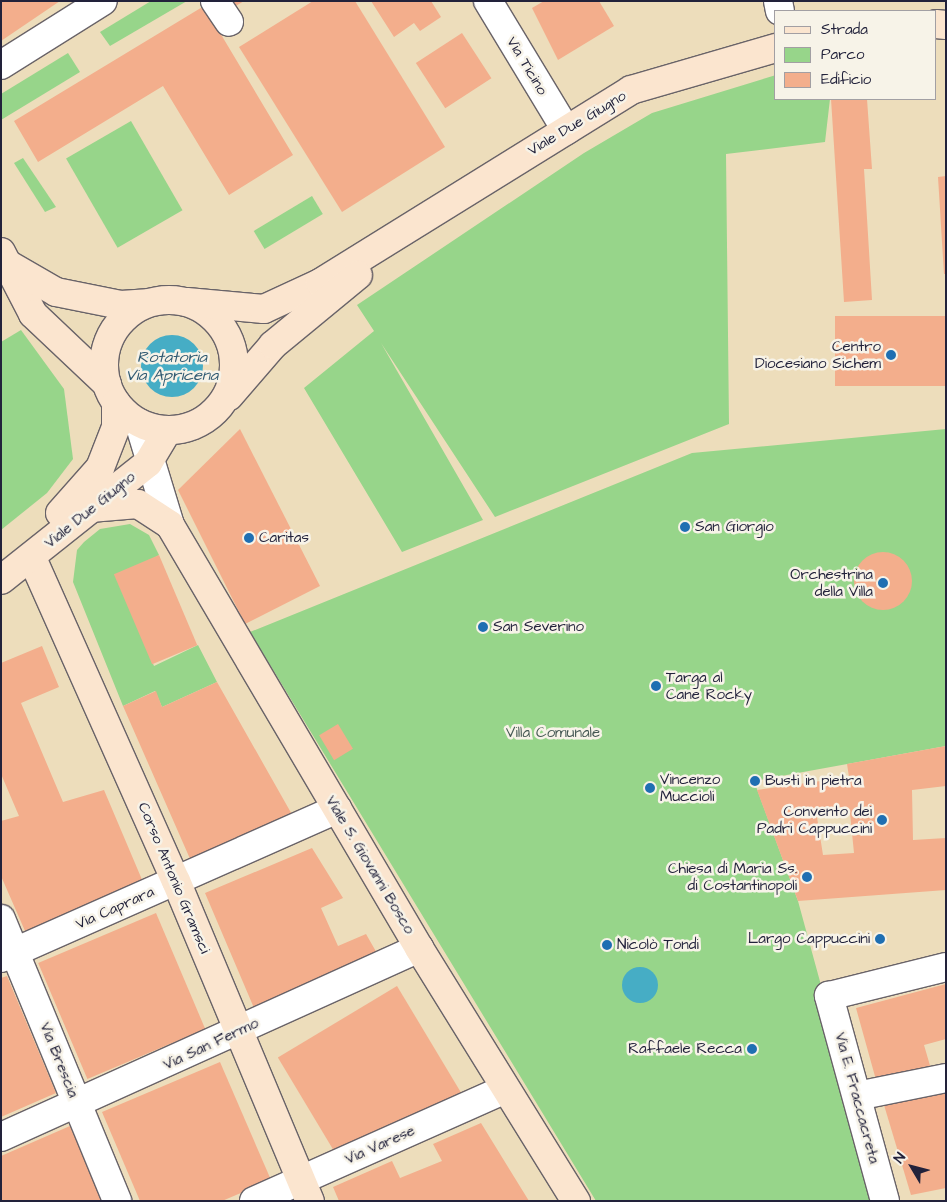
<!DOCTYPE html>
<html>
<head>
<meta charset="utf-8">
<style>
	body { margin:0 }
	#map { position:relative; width:947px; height:1202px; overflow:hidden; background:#edddbb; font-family:"Architects Daughter",sans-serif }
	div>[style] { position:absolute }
	.green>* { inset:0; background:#97d58a; transform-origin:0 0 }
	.water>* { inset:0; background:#46adc5 }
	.round { border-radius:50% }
	.building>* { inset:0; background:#f3ae8c; transform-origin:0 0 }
	.roads { filter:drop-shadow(1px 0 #696368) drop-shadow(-1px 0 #696368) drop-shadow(0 1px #696368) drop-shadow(0 -1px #696368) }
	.street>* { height:28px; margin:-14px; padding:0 14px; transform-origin:14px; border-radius:14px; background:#fff }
	.secondary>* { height:28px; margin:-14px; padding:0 14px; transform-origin:14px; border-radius:14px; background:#fbe5cf }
	.secondary>.ring { margin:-14px; padding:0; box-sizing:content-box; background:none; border:28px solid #fbe5cf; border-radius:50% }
	.dots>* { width:14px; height:14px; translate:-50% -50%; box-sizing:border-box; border:2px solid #f7f3e8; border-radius:50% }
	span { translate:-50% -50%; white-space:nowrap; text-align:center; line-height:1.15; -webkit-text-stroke:5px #f7f3e8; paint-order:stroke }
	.street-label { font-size:15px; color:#22223b }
	.poi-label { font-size:15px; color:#22223b }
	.right { translate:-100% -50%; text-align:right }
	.left { translate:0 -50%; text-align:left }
	.park-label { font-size:15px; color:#455853 }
	.water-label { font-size:16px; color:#305a72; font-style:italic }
	.frame { position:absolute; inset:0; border:2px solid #22223b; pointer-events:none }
	.legend { position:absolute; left:774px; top:10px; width:162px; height:90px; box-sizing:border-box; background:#f7f3e8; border:1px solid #a29fa3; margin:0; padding:6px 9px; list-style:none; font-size:15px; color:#22223b }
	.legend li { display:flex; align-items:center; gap:10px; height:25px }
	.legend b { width:25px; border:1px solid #a29fa3 }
	.north { position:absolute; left:887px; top:1142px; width:50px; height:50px; -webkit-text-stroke:4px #f7f3e8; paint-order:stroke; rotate:307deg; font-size:14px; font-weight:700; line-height:20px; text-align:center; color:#22223b }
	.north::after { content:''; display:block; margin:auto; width:18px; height:22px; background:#22223b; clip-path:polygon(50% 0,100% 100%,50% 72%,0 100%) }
</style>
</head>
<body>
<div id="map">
	<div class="green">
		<div style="clip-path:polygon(151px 1px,187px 1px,110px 46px,100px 32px)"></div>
		<div style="clip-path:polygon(68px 53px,80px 72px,1px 120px,1px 94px)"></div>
		<div style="clip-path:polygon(776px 75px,776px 99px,830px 99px,825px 142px,726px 154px,729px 424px,495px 517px,381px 343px,483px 520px,402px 552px,304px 388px,374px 331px,357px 305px,584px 153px,652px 113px)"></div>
		<div style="left:131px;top:121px;width:103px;height:75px;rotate:60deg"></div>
		<div style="clip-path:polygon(23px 158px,56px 207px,45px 212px,14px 163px)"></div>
		<div style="left:312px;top:196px;width:21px;height:68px;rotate:59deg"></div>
		<div style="clip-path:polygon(21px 330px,64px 389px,73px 459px,47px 493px,1px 530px,1px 342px)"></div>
		<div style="clip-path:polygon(946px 429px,946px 746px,754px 781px,798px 901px,880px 1201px,596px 1201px,250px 632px,692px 453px)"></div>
		<div style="clip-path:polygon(130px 524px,149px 535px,159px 555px,118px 581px,154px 666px,198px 645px,217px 682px,162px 707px,155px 691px,123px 706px,73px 582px,77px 550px,84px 542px,100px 529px)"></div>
	</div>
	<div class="water">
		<div class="round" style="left:141px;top:335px;width:62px;height:62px"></div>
		<div class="round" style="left:622px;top:967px;width:36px;height:36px"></div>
	</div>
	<div class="building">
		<div style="clip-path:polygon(1px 1px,60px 1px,1px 41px)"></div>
		<div style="clip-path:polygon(223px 1px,244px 1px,229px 10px)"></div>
		<div style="clip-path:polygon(313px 1px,355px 1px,445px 147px,342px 212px,239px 47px)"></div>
		<div style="clip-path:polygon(371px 1px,431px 1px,441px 17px,420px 31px,414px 23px,394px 37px)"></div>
		<div style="clip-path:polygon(544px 1px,599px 1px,614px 26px,558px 60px,532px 8px)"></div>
		<div style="clip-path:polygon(204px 6px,293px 155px,229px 195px,163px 86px,38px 162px,14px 121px)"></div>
		<div style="left:462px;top:33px;width:54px;height:55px;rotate:57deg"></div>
		<div style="clip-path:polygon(831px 99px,867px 99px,872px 169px,864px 169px,872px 300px,844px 302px)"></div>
		<div style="clip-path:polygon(946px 176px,946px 274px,944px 274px,938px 177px)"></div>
		<div style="left:946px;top:316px;width:70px;height:111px;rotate:90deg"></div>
		<div style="clip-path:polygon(240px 429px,320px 586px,245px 624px,178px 490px)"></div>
		<div class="round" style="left:854px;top:552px;width:58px;height:58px"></div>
		<div style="left:159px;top:555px;width:98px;height:49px;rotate:67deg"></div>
		<div style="clip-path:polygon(42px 646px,59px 687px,21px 703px,63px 802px,104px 790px,143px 882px,25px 931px,1px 876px,1px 821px,19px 816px,1px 774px,1px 663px)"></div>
		<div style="clip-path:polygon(217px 682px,294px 818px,191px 861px,123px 706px,156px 691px,162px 707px)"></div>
		<div style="left:338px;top:724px;width:29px;height:22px;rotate:59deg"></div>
		<div style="clip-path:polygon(evenodd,946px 746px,946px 786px,912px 790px,913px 840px,946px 838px,946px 890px,798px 901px,757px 790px,849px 777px,847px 764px,946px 746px,850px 813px,854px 853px,823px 855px,817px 817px,850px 813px)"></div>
		<div style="clip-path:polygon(312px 848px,343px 898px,321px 908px,338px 946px,366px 934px,378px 955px,254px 1008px,205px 893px)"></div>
		<div style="left:156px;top:913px;width:126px;height:128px;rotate:67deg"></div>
		<div style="clip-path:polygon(7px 976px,56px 1093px,1px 1117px,1px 978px)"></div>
		<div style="clip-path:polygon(946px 984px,946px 1039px,924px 1045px,931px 1069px,876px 1080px,856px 1008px)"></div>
		<div style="left:397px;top:986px;width:130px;height:139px;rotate:59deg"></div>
		<div style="clip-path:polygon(220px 1062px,271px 1180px,222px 1201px,140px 1201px,102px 1112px)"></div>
		<div style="clip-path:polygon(946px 1093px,946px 1188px,911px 1195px,884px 1105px)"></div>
		<div style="clip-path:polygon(481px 1123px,529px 1201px,339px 1201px,333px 1187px,392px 1161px,400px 1178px,442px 1161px,433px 1144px)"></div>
		<div style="clip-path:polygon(70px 1126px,102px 1201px,1px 1201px,1px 1156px)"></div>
	</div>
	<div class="roads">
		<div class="street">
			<div style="left:215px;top:1px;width:25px;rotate:56deg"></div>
			<div style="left:488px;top:1px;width:151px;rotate:58.8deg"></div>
			<div style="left:778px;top:1px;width:10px;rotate:79deg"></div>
			<div style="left:1px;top:65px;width:120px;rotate:-32.1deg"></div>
			<div style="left:139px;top:423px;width:107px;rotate:73.1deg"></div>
			<div style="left:1px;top:919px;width:305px;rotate:67.6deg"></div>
			<div style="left:1px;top:958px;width:368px;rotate:-23.9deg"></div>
			<div style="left:857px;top:1096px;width:91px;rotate:-11.4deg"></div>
			<div style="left:1px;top:1137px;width:459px;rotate:-24.3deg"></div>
			<div style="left:254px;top:1201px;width:275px;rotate:-24deg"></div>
			<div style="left:885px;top:1201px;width:213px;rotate:-105.3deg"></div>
			<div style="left:829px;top:996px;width:121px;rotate:-13.9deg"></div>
		</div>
		<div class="secondary">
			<div style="left:936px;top:24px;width:10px;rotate:6deg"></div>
			<div style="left:1px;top:252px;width:70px;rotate:62.7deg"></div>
			<div style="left:33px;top:314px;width:102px;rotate:43.4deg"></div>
			<div style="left:9px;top:265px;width:54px;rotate:29.9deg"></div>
			<div style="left:56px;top:292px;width:66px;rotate:11.3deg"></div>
			<div style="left:121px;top:305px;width:26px;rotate:-4deg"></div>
			<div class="ring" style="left:104px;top:300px;width:102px;height:102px"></div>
			<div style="left:187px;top:302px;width:77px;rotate:5.2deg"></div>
			<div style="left:264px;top:309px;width:62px;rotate:-24.9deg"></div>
			<div style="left:320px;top:283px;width:366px;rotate:-31.8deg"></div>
			<div style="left:631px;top:90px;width:151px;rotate:-16.2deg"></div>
			<div style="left:229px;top:396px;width:67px;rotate:-49.2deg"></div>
			<div style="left:273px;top:345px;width:110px;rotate:-39.5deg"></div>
			<div style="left:90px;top:508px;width:48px;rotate:-4.8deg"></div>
			<div style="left:138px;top:504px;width:38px;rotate:33deg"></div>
			<div style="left:170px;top:525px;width:491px;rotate:59.5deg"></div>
			<div style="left:419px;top:948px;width:298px;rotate:58.2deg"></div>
			<div style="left:60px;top:513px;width:60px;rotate:-48.4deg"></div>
			<div style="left:100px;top:468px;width:44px;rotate:-68.7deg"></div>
			<div style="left:116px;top:427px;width:24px;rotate:-90deg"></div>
			<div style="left:32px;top:558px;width:354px;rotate:66deg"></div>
			<div style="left:176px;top:881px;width:347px;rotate:67.3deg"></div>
			<div style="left:1px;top:580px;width:188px;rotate:-38.5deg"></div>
			<div style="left:148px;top:463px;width:37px;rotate:-59deg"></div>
		</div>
	</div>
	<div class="dots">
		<div style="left:891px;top:355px;background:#1f6fb2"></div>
		<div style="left:685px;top:527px;background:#1f6fb2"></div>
		<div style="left:249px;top:538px;background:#1f6fb2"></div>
		<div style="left:883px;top:583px;background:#1f6fb2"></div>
		<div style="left:483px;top:627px;background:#1f6fb2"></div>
		<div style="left:656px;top:686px;background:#1f6fb2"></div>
		<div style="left:755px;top:781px;background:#1f6fb2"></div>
		<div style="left:650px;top:788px;background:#1f6fb2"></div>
		<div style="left:882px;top:820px;background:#1f6fb2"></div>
		<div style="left:807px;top:877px;background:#1f6fb2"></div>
		<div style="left:880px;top:939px;background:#1f6fb2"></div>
		<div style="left:607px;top:945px;background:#1f6fb2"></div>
		<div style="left:752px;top:1049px;background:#1f6fb2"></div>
	</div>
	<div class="street-label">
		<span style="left:527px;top:66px;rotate:59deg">Via Ticino</span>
		<span style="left:577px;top:123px;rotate:-31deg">Viale Due Giugno</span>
		<span style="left:90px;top:510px;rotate:-39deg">Viale Due Giugno</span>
		<span style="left:370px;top:865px;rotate:59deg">Viale S. Giovanni Bosco</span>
		<span style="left:174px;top:878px;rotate:67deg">Corso Antonio Gramsci</span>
		<span style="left:115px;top:908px;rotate:-24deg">Via Caprara</span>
		<span style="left:211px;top:1044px;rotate:-25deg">Via San Fermo</span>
		<span style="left:59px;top:1060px;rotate:68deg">Via Brescia</span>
		<span style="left:857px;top:1098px;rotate:75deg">Via E. Fraccacreta</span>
		<span style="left:380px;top:1145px;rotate:-24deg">Via Varese</span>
	</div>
	<div class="poi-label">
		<span class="right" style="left:881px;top:355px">Centro<br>Diocesiano Sichem</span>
		<span class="left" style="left:695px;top:527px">San Giorgio</span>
		<span class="left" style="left:259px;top:538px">Caritas</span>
		<span class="right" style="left:873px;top:583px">Orchestrina<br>della Villa</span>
		<span class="left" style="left:493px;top:627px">San Severino</span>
		<span class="left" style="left:666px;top:686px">Targa al<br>Cane Rocky</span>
		<span class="left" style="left:660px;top:788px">Vincenzo<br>Muccioli</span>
		<span class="left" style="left:765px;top:781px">Busti in pietra</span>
		<span class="right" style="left:872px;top:820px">Convento dei<br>Padri Cappuccini</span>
		<span class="right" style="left:797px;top:877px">Chiesa di Maria Ss.<br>di Costantinopoli</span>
		<span class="right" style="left:870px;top:939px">Largo Cappuccini</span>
		<span class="left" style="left:617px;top:945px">Nicolò Tondi</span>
		<span class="right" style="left:742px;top:1049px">Raffaele Recca</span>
	</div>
	<div class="park-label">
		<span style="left:553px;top:733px">Villa Comunale</span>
	</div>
	<div class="water-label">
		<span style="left:172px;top:366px">Rotatoria<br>Via Apricena</span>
	</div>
	<div class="frame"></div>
	<ul class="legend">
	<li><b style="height:6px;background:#fbe5cf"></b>Strada</li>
	<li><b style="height:14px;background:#97d58a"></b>Parco</li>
	<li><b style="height:14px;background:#f3ae8c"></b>Edificio</li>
	</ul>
	<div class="north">N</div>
</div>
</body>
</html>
